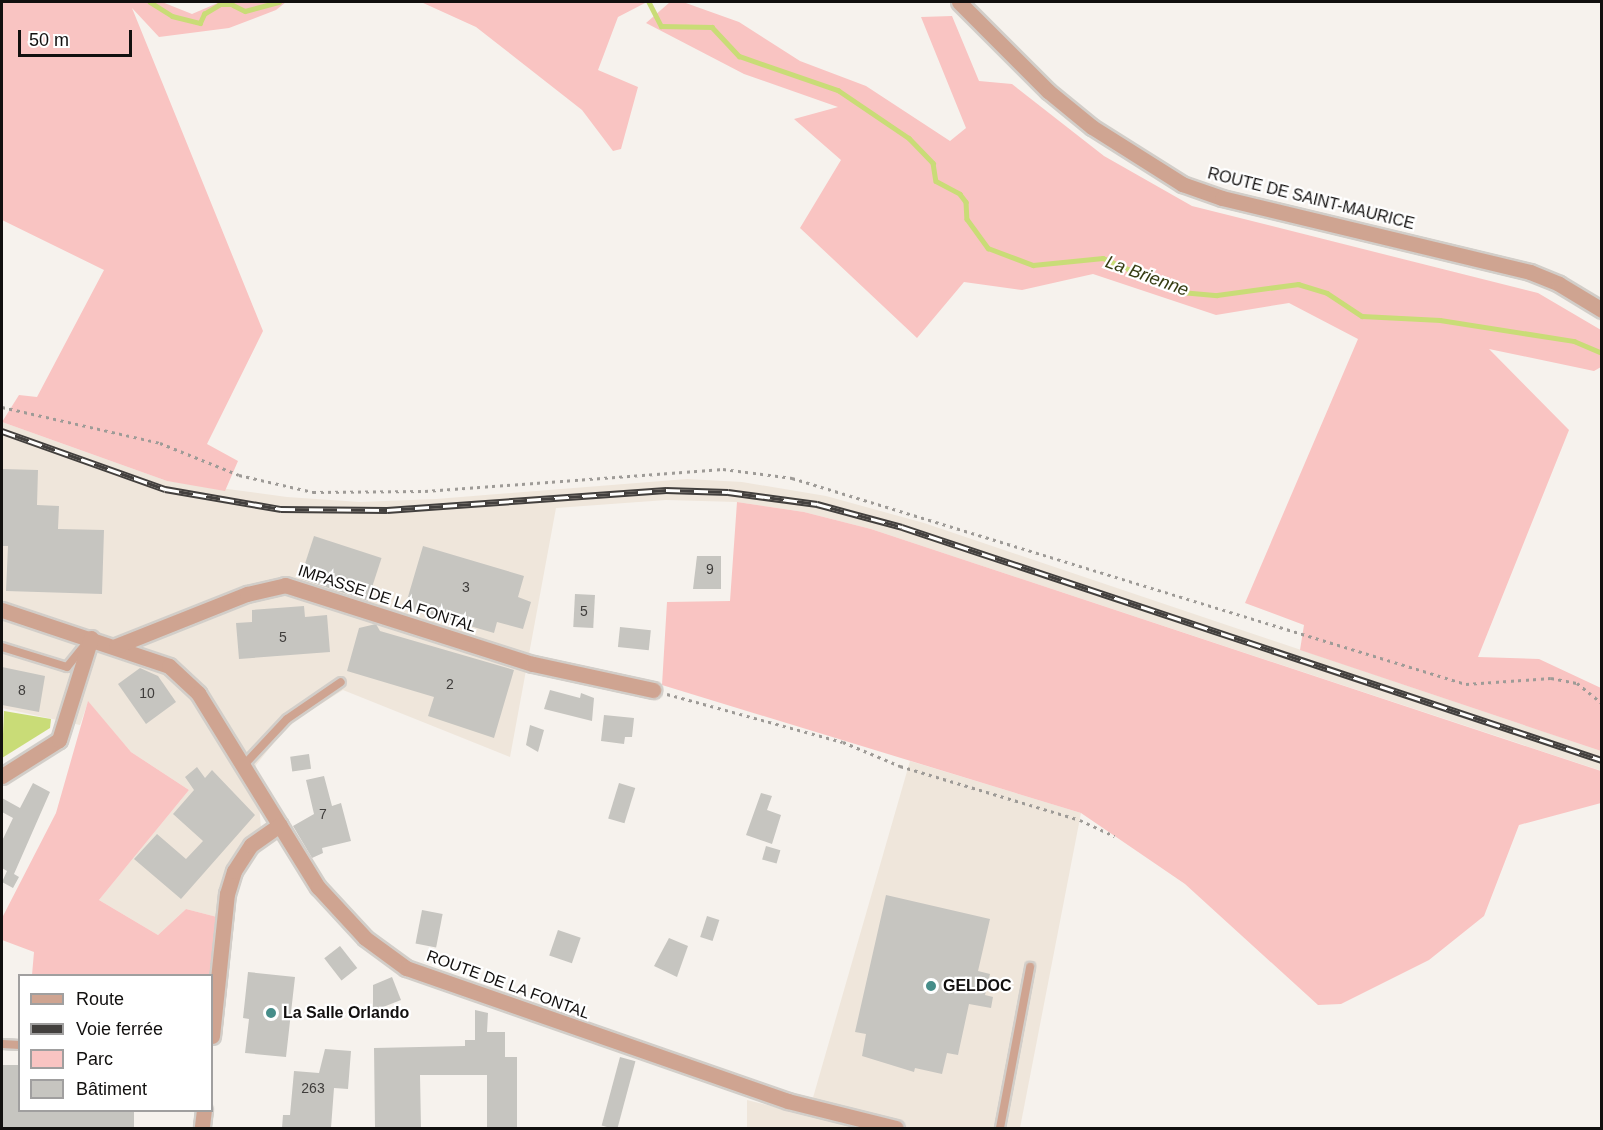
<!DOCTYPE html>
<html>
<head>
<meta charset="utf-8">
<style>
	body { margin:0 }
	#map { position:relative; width:1603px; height:1130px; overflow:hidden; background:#f6f2ed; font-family:Arial,sans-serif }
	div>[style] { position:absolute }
	.built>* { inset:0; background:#efe6db }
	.green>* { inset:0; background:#f9c4c2 }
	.water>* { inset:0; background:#c9dc77 }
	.stream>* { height:4.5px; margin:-2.25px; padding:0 2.25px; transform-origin:2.25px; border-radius:2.25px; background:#c9dc77 }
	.building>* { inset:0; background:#c6c5c0; transform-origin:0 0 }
	.path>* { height:3px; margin-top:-1.5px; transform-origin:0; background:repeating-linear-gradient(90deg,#9e9b97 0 3px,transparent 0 7.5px) }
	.roads { filter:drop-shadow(2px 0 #d2cec9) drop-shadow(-2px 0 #d2cec9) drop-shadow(0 2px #d2cec9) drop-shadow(0 -2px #d2cec9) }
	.service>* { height:8px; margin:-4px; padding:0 4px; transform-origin:4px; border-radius:4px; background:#cfa491 }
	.minor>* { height:15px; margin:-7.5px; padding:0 7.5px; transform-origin:7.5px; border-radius:7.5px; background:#cfa491 }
	.rail>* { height:7px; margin-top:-3.5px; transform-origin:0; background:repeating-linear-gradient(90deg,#fff 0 14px,#43403e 0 28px); box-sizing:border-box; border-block:2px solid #43403e }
	.dots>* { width:16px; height:16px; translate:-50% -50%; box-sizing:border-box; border:3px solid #fff; border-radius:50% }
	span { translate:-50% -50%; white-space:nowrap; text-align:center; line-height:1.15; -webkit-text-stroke:4.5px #fff; paint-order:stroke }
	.number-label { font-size:14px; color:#3f3d3b }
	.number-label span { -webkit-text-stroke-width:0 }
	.street-label { font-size:16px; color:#12100f }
	.poi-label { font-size:16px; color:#12100f; font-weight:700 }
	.left { translate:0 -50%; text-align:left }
	.water-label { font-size:18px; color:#363d13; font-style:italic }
	.frame { position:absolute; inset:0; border:3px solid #12100f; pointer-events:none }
	.legend { position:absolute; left:18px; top:974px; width:195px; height:138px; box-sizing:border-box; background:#fff; border:2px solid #a09f9f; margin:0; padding:8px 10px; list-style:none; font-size:18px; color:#12100f }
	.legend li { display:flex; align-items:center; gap:12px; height:30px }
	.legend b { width:30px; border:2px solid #a09f9f }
	.scale { position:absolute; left:18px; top:30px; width:114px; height:27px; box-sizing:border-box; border:3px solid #12100f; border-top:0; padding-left:8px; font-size:18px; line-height:21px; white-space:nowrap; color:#12100f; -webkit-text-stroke:4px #fff; paint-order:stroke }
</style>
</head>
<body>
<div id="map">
	<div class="built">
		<div style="clip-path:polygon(2px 422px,167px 481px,287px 497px,360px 502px,436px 499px,687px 479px,742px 482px,826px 496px,924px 523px,1601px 751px,1602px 771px,871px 529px,804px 512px,737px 502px,666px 500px,556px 508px,510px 757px,343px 690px,289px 724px,256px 765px,262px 842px,217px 917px,186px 909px,158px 935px,99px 900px,189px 790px,131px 752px,88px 702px,80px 725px,2px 708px)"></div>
		<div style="clip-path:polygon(910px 761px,1081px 813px,1020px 1128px,747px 1128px,747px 1100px,808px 1115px)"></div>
	</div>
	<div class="green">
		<div style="clip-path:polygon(2px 2px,162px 2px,192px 14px,220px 2px,286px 2px,276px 10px,229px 28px,159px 37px,132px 8px,263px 331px,207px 444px,238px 461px,225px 491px,167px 481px,2px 422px,19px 395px,37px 397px,104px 270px,2px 220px)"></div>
		<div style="clip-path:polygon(421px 2px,647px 2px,618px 17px,598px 70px,638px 87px,621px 149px,613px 151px,582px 110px,476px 27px)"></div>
		<div style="clip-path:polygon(670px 2px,683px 2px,739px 22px,800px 61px,866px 86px,950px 141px,966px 128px,921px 17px,952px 16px,979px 81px,1012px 84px,1104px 156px,1192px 206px,1538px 293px,1601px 330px,1601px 367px,1594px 371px,1489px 349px,1569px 430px,1478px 657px,1539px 659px,1601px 688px,1601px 751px,1300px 650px,1304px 625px,1245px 603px,1358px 339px,1289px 303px,1216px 315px,1093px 274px,1022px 290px,964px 282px,917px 338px,800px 228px,841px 160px,794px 119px,838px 107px,744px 74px,646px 23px)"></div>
		<div style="clip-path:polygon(737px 502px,804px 512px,871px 529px,1601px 771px,1601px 803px,1519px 825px,1484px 916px,1429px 960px,1341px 1004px,1318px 1005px,1185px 884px,1081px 813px,662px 685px,667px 602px,730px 601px)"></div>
		<div style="clip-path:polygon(88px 701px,131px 752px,189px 790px,99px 900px,158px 935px,186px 909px,217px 917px,211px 975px,32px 975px,34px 952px,2px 940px,2px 918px,56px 813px)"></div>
	</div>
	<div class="water">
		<div style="clip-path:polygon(4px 711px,51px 719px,50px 728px,2px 758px)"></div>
	</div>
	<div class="stream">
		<div style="left:150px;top:2px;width:26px;rotate:32deg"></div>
		<div style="left:172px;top:16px;width:29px;rotate:14deg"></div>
		<div style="left:200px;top:23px;width:10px;rotate:-66deg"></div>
		<div style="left:204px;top:14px;width:17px;rotate:-31deg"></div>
		<div style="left:219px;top:5px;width:14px"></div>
		<div style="left:233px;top:5px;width:13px;rotate:27deg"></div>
		<div style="left:245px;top:11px;width:35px;rotate:-15deg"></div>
		<div style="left:649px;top:2px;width:27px;rotate:63deg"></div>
		<div style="left:661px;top:26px;width:51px;rotate:1.1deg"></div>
		<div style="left:712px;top:27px;width:40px;rotate:47deg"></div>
		<div style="left:739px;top:56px;width:105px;rotate:19deg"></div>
		<div style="left:838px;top:90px;width:86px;rotate:34.1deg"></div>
		<div style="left:909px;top:138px;width:35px;rotate:46deg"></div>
		<div style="left:933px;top:163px;width:18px;rotate:81deg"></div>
		<div style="left:936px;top:181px;width:27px;rotate:28deg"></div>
		<div style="left:960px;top:194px;width:10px;rotate:53deg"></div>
		<div style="left:966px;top:202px;width:17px;rotate:87deg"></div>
		<div style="left:967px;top:219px;width:36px;rotate:54deg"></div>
		<div style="left:988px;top:248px;width:48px;rotate:20.7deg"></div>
		<div style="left:1033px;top:265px;width:70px;rotate:-5.7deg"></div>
		<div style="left:1103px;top:258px;width:85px;rotate:23.6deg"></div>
		<div style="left:1181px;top:292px;width:36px;rotate:5deg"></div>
		<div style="left:1217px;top:295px;width:82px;rotate:-7.7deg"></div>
		<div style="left:1298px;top:284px;width:30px;rotate:17deg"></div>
		<div style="left:1327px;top:293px;width:42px;rotate:33.3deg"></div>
		<div style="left:1362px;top:316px;width:78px;rotate:2.9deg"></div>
		<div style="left:1440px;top:320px;width:136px;rotate:8.9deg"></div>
		<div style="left:1574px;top:341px;width:30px;rotate:23deg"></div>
	</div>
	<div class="building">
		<div style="clip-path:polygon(2px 469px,38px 470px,37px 505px,59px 506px,58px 529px,104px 530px,102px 594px,6px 591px,8px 546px,2px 546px)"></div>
		<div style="left:314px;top:536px;width:71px;height:45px;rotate:18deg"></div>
		<div style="clip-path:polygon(423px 546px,524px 576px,518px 597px,531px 602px,523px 629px,497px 622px,494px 633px,405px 607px)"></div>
		<div style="clip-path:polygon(697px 556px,721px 556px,721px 589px,693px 589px)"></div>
		<div style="left:575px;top:594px;width:20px;height:33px;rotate:3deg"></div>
		<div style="clip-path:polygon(304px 606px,305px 617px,327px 615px,330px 652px,239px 659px,236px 623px,252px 622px,252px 610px)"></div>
		<div style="clip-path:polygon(376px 624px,380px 631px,514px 670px,494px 738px,428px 716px,434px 697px,347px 671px,359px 628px)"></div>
		<div style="left:620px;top:627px;width:31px;height:20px;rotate:6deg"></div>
		<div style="clip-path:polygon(2px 667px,45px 676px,39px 712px,2px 705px)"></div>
		<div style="clip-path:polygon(140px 668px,158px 676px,176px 702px,146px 724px,118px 684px)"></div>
		<div style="clip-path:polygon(550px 690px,580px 698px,581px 693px,594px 698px,592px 721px,544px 709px)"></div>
		<div style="clip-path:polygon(604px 715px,634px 718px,632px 737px,625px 737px,624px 744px,601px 741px)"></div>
		<div style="clip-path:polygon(530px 725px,544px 730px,538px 752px,526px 745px)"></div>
		<div style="left:309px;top:754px;width:15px;height:19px;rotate:82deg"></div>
		<div style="clip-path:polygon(197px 767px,205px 778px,212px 770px,255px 815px,181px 899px,134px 859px,157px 834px,186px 859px,203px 841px,173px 814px,194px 790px,185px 777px)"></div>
		<div style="clip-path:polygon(324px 776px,332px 806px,341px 803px,351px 841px,322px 848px,323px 853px,312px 858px,293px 826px,314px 814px,306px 780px)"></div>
		<div style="clip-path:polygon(33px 783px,50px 792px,14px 874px,19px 877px,13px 888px,2px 882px,7px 871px,2px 868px,2px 841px,13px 818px,2px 812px,2px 798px,20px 808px)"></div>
		<div style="left:619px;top:783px;width:17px;height:37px;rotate:17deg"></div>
		<div style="clip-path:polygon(761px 793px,772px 796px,767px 810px,781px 815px,772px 844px,746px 835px)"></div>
		<div style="left:766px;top:846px;width:15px;height:14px;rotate:16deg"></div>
		<div style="clip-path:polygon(886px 895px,990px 919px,978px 971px,990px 974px,985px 995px,993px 997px,991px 1008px,969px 1004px,958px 1055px,947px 1053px,942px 1074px,915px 1068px,914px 1072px,862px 1056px,866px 1034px,855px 1032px)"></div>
		<div style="left:422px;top:910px;width:21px;height:34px;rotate:11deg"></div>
		<div style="left:707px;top:916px;width:13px;height:22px;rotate:18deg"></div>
		<div style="left:558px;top:930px;width:24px;height:27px;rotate:19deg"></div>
		<div style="clip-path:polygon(669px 938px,688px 946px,677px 977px,654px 966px)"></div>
		<div style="left:340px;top:946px;width:28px;height:20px;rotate:52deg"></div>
		<div style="clip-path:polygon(248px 972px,295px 977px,286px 1057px,245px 1053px,249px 1019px,243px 1018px)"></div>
		<div style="clip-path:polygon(392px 977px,401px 1000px,373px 1011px,373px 985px)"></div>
		<div style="clip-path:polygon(475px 1010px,488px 1013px,487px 1032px,505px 1032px,505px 1057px,517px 1057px,517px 1128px,487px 1128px,487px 1075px,420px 1075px,421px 1128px,375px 1128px,374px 1048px,465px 1046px,465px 1040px,475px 1040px)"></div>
		<div style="clip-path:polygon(325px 1049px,351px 1051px,348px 1089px,334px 1088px,331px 1128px,282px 1128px,283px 1115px,290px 1115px,294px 1071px,319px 1073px)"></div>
		<div style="left:620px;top:1057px;width:16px;height:71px;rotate:15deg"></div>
		<div style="clip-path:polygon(2px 1065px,20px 1065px,20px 1110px,134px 1110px,134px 1128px,2px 1128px)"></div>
	</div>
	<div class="path">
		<div style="left:2px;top:407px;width:162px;rotate:12.8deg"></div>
		<div style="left:160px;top:443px;width:85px;rotate:22.1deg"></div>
		<div style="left:239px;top:475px;width:76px;rotate:12.9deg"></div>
		<div style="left:313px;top:492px;width:112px;rotate:-0.5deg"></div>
		<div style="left:425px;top:491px;width:299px;rotate:-4.2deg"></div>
		<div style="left:723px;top:469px;width:70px;rotate:7.4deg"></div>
		<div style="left:792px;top:478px;width:705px;rotate:17deg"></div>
		<div style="left:1466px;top:684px;width:85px;rotate:-4deg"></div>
		<div style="left:1551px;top:678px;width:26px;rotate:11deg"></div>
		<div style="left:1577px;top:683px;width:32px;rotate:39deg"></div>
		<div style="left:667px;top:694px;width:182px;rotate:15.3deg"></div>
		<div style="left:843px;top:742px;width:62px;rotate:22.8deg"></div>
		<div style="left:900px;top:766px;width:188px;rotate:16.7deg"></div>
		<div style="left:1080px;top:820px;width:38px;rotate:25deg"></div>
	</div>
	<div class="roads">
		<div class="service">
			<div style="left:2px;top:647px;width:68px;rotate:17.1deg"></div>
			<div style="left:67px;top:667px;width:27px;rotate:-51deg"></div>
			<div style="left:243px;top:766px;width:64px;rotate:-46.9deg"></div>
			<div style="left:287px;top:719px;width:65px;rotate:-34.4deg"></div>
			<div style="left:2px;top:1044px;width:18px;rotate:3deg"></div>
			<div style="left:1000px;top:1128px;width:164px;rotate:-79.4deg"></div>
		</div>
		<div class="minor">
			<div style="left:959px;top:2px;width:126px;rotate:45deg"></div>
			<div style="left:1048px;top:91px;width:57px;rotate:39.3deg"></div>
			<div style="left:1092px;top:127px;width:107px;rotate:32.3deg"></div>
			<div style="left:1182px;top:184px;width:42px;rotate:19.3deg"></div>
			<div style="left:1222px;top:198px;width:317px;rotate:13.5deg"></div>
			<div style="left:1530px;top:272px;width:31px;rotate:22deg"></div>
			<div style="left:1559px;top:284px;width:50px;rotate:31.2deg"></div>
			<div style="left:2px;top:610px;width:176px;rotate:18.5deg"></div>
			<div style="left:169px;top:666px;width:40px;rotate:43deg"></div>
			<div style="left:198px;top:693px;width:228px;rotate:58.3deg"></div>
			<div style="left:318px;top:887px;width:69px;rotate:47.3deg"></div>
			<div style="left:365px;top:938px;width:51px;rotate:36.2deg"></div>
			<div style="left:406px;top:968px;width:404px;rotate:19.2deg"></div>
			<div style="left:788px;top:1101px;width:111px;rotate:14deg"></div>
			<div style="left:116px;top:646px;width:141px;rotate:-21.7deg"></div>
			<div style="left:247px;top:594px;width:39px;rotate:-13deg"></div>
			<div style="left:285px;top:585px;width:260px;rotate:17.7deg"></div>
			<div style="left:533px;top:664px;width:123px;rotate:12.2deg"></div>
			<div style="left:2px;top:776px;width:67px;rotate:-32.3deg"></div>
			<div style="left:59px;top:740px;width:107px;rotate:-72.6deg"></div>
			<div style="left:212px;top:1036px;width:143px;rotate:-84deg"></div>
			<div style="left:227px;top:894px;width:24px;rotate:-73deg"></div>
			<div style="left:234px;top:871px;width:31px;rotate:-57deg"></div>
			<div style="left:251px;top:845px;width:35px;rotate:-35deg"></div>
			<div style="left:202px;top:1126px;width:16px;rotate:-83deg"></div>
		</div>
	</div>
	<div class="rail">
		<div style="left:2px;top:431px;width:173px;rotate:19.6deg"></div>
		<div style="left:165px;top:489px;width:118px;rotate:9.8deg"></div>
		<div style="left:281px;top:509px;width:106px;rotate:0.5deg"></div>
		<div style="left:387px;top:510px;width:280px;rotate:-4.1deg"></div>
		<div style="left:666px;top:490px;width:62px;rotate:1.8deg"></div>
		<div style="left:728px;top:492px;width:90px;rotate:7.7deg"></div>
		<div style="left:817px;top:504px;width:88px;rotate:15.1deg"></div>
		<div style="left:902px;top:527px;width:738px;rotate:18.41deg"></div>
	</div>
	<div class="dots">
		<div style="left:931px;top:986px;background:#468d89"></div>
		<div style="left:271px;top:1013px;background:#468d89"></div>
	</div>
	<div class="number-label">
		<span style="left:710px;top:569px">9</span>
		<span style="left:466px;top:587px">3</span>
		<span style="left:584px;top:611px">5</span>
		<span style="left:283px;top:637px">5</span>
		<span style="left:450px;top:684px">2</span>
		<span style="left:22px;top:690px">8</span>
		<span style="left:147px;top:693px">10</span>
		<span style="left:323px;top:814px">7</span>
		<span style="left:313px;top:1088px">263</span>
	</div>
	<div class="street-label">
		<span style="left:1311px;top:199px;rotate:14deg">ROUTE DE SAINT-MAURICE</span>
		<span style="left:387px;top:599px;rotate:18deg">IMPASSE DE LA FONTAL</span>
		<span style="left:508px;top:985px;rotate:20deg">ROUTE DE LA FONTAL</span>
	</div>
	<div class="poi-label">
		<span class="left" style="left:943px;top:986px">GELDOC</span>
		<span class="left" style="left:283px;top:1013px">La Salle Orlando</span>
	</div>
	<div class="water-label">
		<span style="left:1147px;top:276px;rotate:20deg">La Brienne</span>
	</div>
	<div class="frame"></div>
	<ul class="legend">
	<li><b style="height:8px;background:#cfa491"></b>Route</li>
	<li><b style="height:8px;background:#43403e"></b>Voie ferrée</li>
	<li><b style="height:16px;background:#f9c4c2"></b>Parc</li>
	<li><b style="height:16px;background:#c6c5c0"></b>Bâtiment</li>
	</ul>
	<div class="scale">50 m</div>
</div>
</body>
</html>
